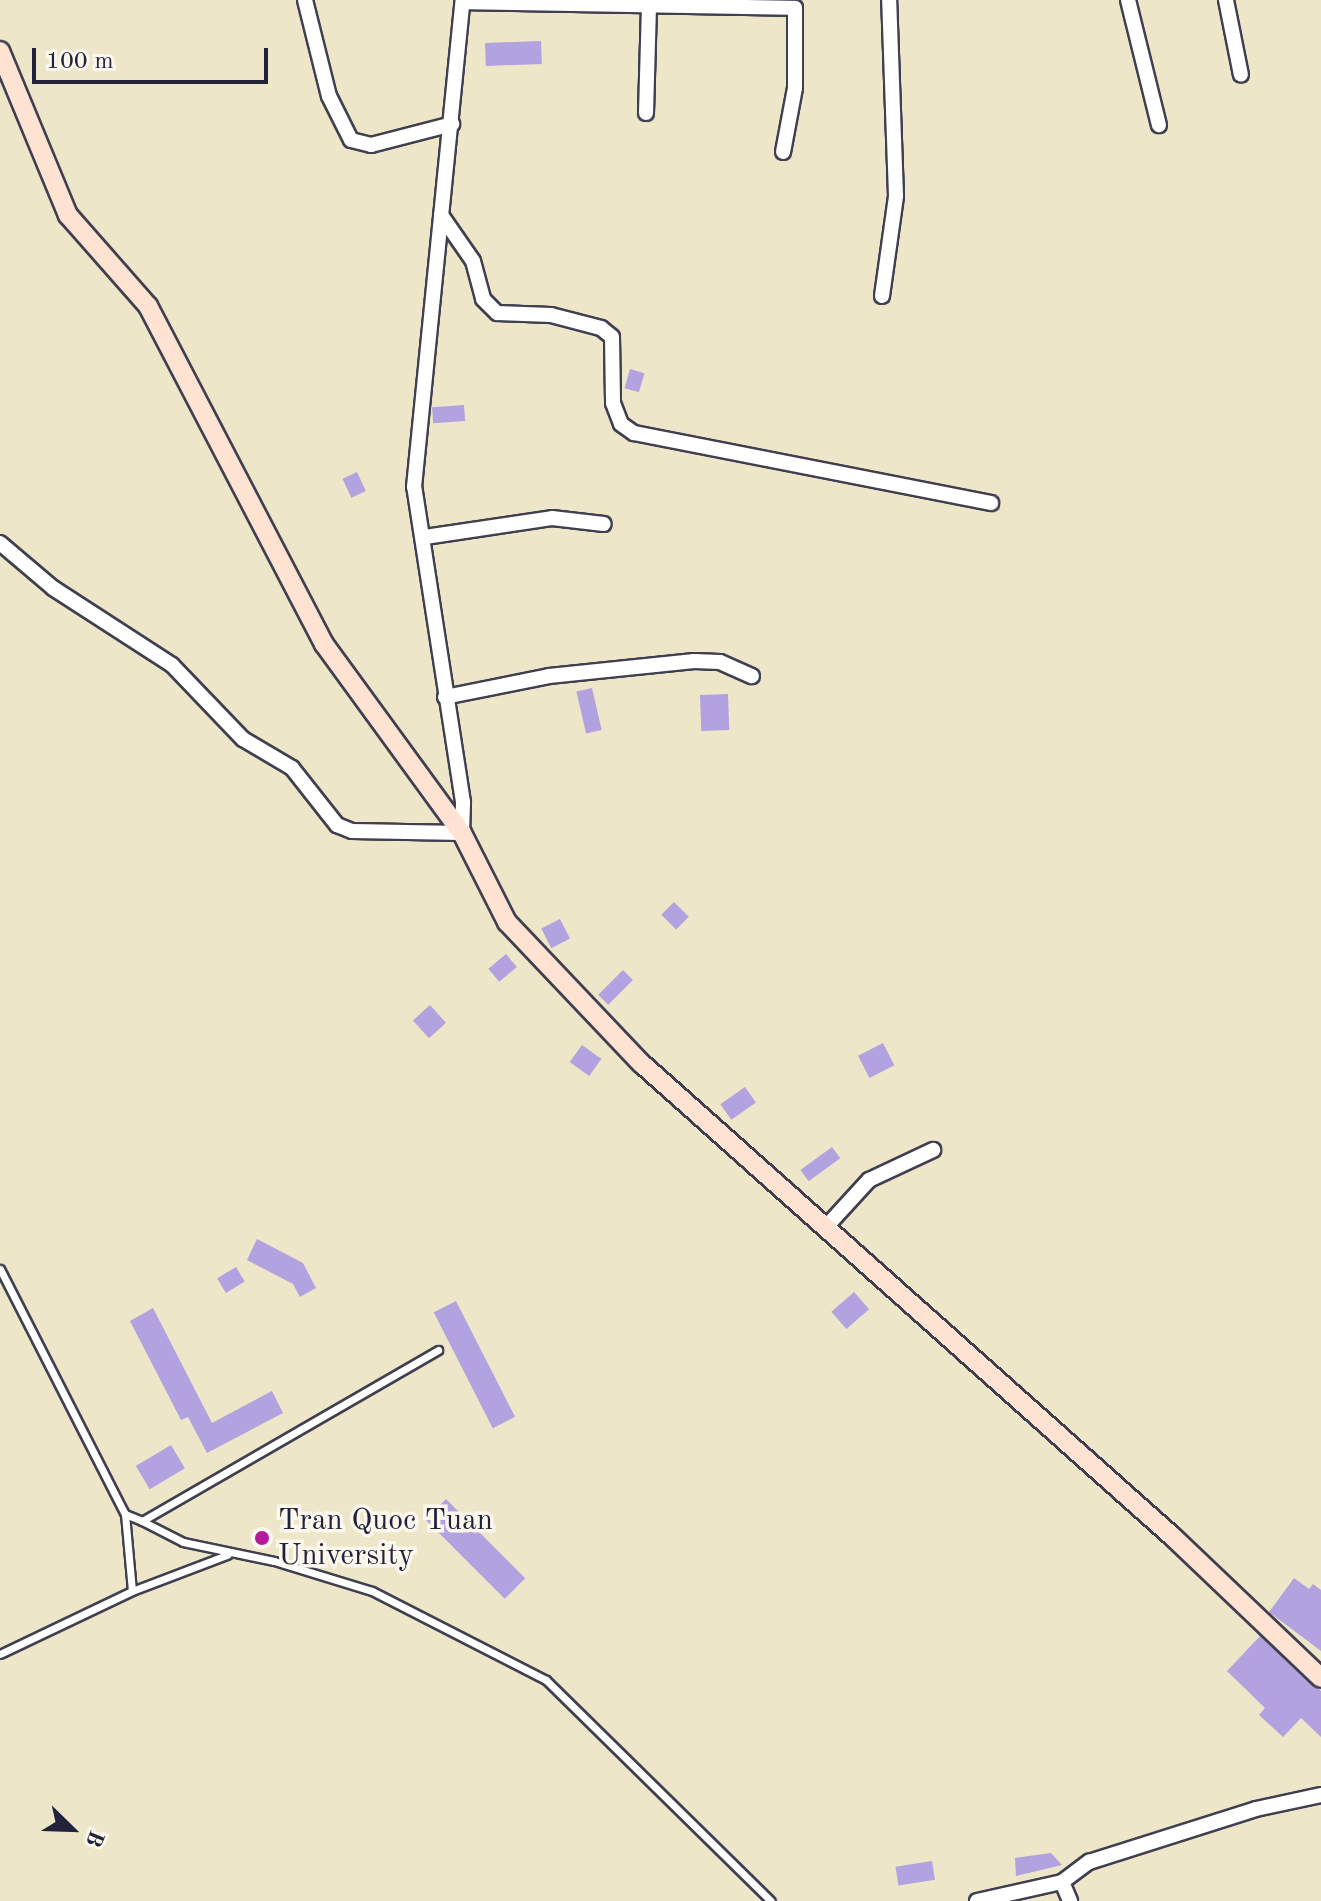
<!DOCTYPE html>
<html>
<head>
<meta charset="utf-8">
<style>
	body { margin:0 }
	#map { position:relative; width:1321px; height:1901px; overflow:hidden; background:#ede6c8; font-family:"Old Standard TT",serif }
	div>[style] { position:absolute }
	.building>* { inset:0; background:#b2a2df; transform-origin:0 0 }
	.roads { filter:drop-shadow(2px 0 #403f50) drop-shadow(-2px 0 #403f50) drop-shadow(0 2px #403f50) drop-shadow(0 -2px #403f50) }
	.lane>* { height:7px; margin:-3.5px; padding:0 3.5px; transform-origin:3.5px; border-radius:3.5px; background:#fff }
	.street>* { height:14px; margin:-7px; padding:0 7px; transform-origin:7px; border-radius:7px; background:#fff }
	.secondary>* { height:18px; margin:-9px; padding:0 9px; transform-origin:9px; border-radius:9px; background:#fee3d2 }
	.dots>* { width:22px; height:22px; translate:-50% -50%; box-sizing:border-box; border:4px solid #fbf7ec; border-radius:50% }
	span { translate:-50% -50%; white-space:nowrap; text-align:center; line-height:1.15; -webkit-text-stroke:7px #fbf7ec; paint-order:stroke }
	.poi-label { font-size:30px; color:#22223b }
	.left { translate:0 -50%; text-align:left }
	.north { position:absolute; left:32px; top:1789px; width:80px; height:80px; -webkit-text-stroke:6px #fbf7ec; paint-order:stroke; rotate:113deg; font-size:22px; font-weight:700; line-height:32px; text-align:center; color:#22223b }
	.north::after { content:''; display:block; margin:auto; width:28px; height:36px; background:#22223b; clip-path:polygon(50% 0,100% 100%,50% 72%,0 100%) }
	.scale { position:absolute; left:32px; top:48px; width:236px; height:36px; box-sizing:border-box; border:4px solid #22223b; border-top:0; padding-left:10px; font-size:24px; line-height:28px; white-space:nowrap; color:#22223b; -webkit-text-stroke:6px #fbf7ec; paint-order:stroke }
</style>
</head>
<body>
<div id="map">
	<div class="building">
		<div style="left:541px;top:41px;width:23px;height:56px;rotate:88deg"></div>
		<div style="left:630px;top:369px;width:15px;height:20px;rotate:16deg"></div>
		<div style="left:464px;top:405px;width:16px;height:32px;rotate:86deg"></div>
		<div style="left:357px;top:472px;width:21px;height:16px;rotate:65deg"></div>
		<div style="left:592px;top:688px;width:43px;height:16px;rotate:77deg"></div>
		<div style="left:728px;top:694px;width:36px;height:28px;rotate:88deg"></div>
		<div style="left:674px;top:902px;width:21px;height:18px;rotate:45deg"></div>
		<div style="left:560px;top:919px;width:22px;height:21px;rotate:63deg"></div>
		<div style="left:506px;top:954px;width:17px;height:23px;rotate:50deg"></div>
		<div style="left:623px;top:970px;width:14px;height:35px;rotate:45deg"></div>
		<div style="left:430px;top:1005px;width:24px;height:23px;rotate:48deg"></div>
		<div style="left:883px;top:1043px;width:25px;height:28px;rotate:63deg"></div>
		<div style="left:582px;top:1045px;width:24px;height:21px;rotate:36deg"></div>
		<div style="left:745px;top:1087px;width:19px;height:30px;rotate:55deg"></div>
		<div style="left:832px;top:1147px;width:14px;height:39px;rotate:54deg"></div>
		<div style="clip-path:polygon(257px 1239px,303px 1263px,316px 1288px,300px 1297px,293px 1284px,247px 1260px)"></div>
		<div style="left:236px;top:1267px;width:17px;height:22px;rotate:59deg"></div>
		<div style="left:854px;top:1292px;width:23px;height:30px;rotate:49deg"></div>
		<div style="left:456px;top:1301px;width:130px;height:25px;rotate:63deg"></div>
		<div style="clip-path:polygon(153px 1308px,212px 1423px,272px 1391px,283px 1413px,207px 1453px,188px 1417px,181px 1420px,130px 1321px)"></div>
		<div style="left:171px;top:1445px;width:27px;height:41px;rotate:59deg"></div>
		<div style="left:446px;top:1499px;width:112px;height:29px;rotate:45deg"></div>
		<div style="clip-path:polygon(1294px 1578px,1309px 1589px,1313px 1584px,1321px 1590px,1321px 1651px,1269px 1612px)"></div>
		<div style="clip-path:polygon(1260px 1636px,1321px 1691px,1321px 1737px,1301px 1718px,1283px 1737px,1259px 1715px,1265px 1708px,1227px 1671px)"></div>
		<div style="clip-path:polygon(1051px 1853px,1062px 1865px,1016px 1876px,1015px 1858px)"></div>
		<div style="left:932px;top:1861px;width:19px;height:37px;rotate:81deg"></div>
	</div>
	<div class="roads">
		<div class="lane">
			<div style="left:0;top:1269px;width:275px;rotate:63deg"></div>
			<div style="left:125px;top:1514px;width:77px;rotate:84.8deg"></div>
			<div style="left:132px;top:1591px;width:146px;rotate:154.5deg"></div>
			<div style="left:125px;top:1514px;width:18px;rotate:22deg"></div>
			<div style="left:142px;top:1521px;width:342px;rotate:-30deg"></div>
			<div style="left:142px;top:1521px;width:46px;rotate:27.1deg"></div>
			<div style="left:183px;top:1542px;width:93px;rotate:11.8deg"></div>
			<div style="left:274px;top:1561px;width:102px;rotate:17deg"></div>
			<div style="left:372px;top:1591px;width:195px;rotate:27.1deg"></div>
			<div style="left:546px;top:1680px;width:315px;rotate:44.5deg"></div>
			<div style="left:132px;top:1591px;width:102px;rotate:-20.8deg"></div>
		</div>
		<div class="street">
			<div style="left:305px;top:0;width:99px;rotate:76deg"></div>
			<div style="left:329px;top:96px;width:49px;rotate:63.4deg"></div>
			<div style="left:351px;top:140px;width:21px;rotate:14deg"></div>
			<div style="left:371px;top:145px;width:84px;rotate:-14.5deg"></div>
			<div style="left:1128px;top:0;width:129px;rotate:76.1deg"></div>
			<div style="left:1226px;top:0;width:76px;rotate:78.7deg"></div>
			<div style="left:463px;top:2px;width:332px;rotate:1deg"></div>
			<div style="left:795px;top:8px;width:80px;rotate:90deg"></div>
			<div style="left:795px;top:88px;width:65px;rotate:100.6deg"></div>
			<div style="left:646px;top:113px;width:106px;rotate:-88.4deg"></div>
			<div style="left:441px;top:215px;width:56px;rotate:55.2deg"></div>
			<div style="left:473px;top:261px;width:39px;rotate:75deg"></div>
			<div style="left:483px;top:299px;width:20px;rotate:45deg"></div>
			<div style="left:497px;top:313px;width:54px;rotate:2.1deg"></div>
			<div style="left:551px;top:315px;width:52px;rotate:14.6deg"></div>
			<div style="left:601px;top:328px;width:14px;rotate:39deg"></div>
			<div style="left:612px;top:337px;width:66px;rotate:89.1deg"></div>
			<div style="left:613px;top:403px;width:22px;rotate:69deg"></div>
			<div style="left:621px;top:424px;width:16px;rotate:35deg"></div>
			<div style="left:634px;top:433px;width:364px;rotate:11.1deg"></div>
			<div style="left:882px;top:296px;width:101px;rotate:-82deg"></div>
			<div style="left:896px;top:196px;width:196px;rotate:-92deg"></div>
			<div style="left:425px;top:537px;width:128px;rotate:-8.5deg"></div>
			<div style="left:552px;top:518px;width:52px;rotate:6.6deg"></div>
			<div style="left:0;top:543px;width:70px;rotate:40.3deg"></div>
			<div style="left:53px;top:588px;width:142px;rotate:32.9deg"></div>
			<div style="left:172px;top:665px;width:103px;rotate:46.2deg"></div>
			<div style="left:243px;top:739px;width:57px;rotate:30.6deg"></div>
			<div style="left:292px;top:768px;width:73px;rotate:51.7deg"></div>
			<div style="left:337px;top:825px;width:16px;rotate:22deg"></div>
			<div style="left:352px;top:831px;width:110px;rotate:1deg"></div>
			<div style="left:462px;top:833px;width:31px;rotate:-88deg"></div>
			<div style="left:463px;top:802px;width:319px;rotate:-98.8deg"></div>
			<div style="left:414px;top:487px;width:489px;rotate:-84.3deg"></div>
			<div style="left:445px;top:697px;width:106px;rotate:-11.4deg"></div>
			<div style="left:549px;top:676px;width:146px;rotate:-5.9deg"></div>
			<div style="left:694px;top:661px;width:26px;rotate:2deg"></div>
			<div style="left:720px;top:662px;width:35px;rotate:24deg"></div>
			<div style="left:826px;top:1227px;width:64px;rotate:-47.5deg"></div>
			<div style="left:869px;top:1180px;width:71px;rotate:-25.1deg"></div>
			<div style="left:1062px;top:1882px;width:21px;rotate:67deg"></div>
			<div style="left:977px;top:1901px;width:87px;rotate:-12.6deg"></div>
			<div style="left:1062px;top:1882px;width:34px;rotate:-37deg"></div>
			<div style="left:1089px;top:1862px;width:175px;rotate:-17.6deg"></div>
			<div style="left:1256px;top:1809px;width:66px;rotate:-12.2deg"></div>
		</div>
		<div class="secondary">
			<div style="left:0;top:51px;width:178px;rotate:67.5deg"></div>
			<div style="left:68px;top:215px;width:121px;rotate:48.7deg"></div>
			<div style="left:148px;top:306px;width:381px;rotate:62.5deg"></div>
			<div style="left:324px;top:644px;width:234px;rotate:53.9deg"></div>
			<div style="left:462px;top:833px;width:100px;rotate:63.2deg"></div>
			<div style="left:507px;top:922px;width:195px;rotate:46.5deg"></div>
			<div style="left:641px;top:1063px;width:713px;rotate:41.7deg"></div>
			<div style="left:1173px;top:1537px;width:204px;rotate:43.6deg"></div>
		</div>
	</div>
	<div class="dots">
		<div style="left:262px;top:1538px;background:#b5179e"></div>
	</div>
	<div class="poi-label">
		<span class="left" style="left:278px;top:1538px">Tran Quoc Tuan<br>University</span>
	</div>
	<div class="north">B</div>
	<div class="scale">100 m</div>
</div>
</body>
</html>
